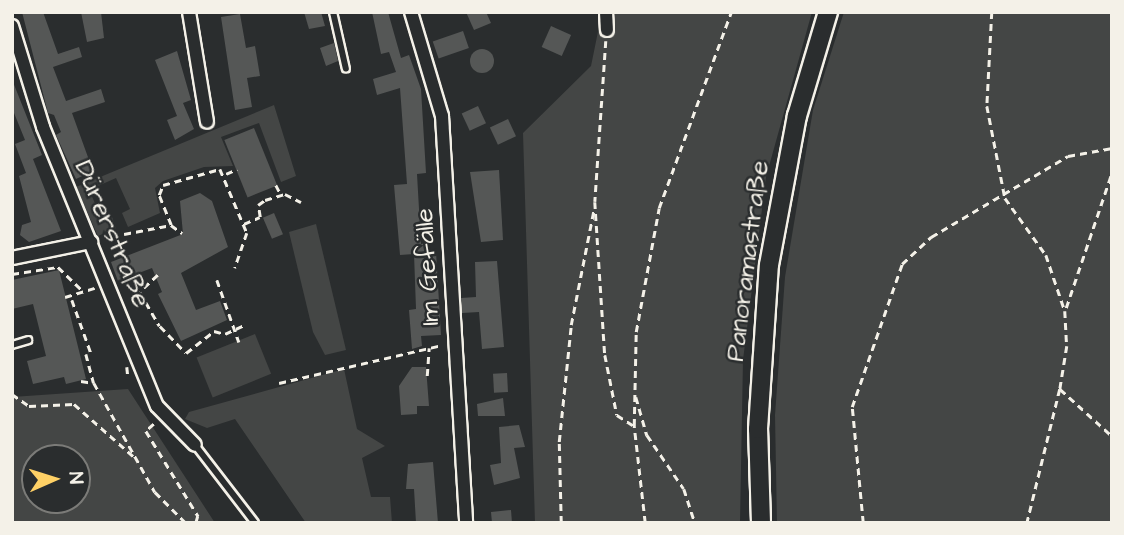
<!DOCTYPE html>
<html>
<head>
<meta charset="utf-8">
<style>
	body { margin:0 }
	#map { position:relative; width:1124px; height:535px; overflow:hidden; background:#2a2d2e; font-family:"Architects Daughter",sans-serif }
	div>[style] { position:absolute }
	.green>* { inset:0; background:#444645; transform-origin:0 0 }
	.building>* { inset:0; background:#555756; transform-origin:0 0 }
	.round { border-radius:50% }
	.path>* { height:2.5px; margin-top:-1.25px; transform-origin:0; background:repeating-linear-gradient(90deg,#f4f1e8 0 7px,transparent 0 12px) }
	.roads { filter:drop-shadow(2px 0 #f4f1e8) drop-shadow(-2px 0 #f4f1e8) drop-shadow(0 2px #f4f1e8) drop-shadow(0 -2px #f4f1e8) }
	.lane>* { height:6px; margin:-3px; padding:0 3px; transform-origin:3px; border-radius:3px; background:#2a2d2e }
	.street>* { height:12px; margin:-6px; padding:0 6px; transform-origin:6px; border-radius:6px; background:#2a2d2e }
	.secondary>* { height:18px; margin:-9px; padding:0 9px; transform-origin:9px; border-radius:9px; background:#2a2d2e }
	span { translate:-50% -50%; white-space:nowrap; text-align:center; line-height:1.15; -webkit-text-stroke:5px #2a2d2e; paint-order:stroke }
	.street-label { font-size:26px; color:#f4f1e8 }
	.frame { position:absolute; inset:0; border:14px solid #f4f1e8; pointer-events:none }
	.north { position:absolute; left:21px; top:444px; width:70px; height:70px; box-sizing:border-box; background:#2a2d2e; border:2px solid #7b7b78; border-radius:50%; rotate:87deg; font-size:19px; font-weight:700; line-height:28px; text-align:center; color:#f4f1e8 }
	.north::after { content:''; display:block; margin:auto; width:24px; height:32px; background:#ffd166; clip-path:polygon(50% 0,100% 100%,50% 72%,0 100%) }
</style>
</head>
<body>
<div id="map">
	<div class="green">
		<div style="clip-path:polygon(602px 12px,812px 12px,766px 177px,743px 360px,740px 523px,535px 523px,523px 133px,591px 66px)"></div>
		<div style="clip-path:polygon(844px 12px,1112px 12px,1112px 523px,777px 523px,775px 415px,785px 277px,813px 110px)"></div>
		<div style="clip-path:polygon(274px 105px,296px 176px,281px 182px,259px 123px,221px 137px,233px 166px,204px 167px,163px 181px,155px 188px,160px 213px,128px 227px,122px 213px,130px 209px,116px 178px,89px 190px,103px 221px,112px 217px,116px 228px,98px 236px,76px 187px)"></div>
		<div style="clip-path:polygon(316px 224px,346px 350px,325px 355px,313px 332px,289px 232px)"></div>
		<div style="left:255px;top:334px;width:43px;height:63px;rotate:68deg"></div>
		<div style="clip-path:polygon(344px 369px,357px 429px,385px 446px,362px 458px,371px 497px,390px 497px,392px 523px,306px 523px,235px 419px,207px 428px,185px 419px,189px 412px)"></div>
		<div style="clip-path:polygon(evenodd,128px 389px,215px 523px,12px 523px,12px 397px,128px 389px,77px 458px,77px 500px,35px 500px,35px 458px,77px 458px)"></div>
	</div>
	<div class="building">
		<div style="clip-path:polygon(22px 12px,43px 12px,58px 54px,79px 47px,82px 57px,53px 67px,66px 101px,101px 89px,105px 102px,72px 113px,93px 171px,76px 179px,56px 135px,61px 132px,54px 115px,48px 113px)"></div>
		<div style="clip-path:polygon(81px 12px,101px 12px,104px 38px,87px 42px)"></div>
		<div style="clip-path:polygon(304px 12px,321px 12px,325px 26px,309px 29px)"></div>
		<div style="clip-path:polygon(372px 12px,388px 12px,401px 58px,409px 55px,421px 89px,426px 173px,417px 174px,421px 244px,427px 243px,428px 252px,436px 252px,441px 335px,421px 336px,422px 346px,412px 349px,409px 310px,416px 309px,414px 254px,400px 255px,394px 185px,407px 184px,400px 88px,377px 95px,373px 79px,396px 72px,389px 52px,381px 54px)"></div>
		<div style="clip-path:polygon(466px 12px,486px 12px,491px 23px,474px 30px)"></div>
		<div style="clip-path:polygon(240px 14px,246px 48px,255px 46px,260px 76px,247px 78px,252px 107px,235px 110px,221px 17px)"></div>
		<div style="left:551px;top:26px;width:22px;height:23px;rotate:24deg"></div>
		<div style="left:463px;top:31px;width:18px;height:32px;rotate:71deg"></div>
		<div style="clip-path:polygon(334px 43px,338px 61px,326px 66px,320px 48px)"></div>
		<div class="round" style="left:470px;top:49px;width:24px;height:24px"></div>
		<div style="clip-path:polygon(177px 51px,191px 100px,183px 103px,194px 129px,175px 140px,167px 120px,177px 116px,155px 60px)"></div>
		<div style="clip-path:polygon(13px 82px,42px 155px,33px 159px,61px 231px,29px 242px,20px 235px,22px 225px,31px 222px,19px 176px,26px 173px,15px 144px,25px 140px,12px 108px)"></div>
		<div style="left:478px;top:106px;width:19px;height:18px;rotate:65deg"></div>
		<div style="left:508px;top:119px;width:19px;height:20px;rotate:65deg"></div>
		<div style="left:254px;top:128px;width:62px;height:32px;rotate:68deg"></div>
		<div style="clip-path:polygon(499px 170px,503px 240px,481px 242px,470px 172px)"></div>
		<div style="clip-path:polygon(200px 193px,212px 201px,228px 247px,181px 273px,196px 310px,220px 301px,227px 320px,181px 341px,158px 294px,162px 292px,152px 268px,118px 281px,111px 262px,183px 234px,180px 201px)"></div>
		<div style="left:274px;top:213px;width:23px;height:12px;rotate:67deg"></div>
		<div style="clip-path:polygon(497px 261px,504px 347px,482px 349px,479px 312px,462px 313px,461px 298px,476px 297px,475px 262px)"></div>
		<div style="clip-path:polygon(59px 270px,86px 379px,66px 384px,64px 377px,33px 384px,27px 361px,46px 356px,33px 304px,12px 309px,12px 280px)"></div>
		<div style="clip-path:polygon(412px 367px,426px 367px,429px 406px,417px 406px,417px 414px,401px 415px,399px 386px)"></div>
		<div style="left:507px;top:373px;width:19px;height:14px;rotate:87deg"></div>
		<div style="clip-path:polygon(503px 398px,505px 416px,478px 416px,477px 404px)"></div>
		<div style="clip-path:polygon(519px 425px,525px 447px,514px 448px,520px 478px,494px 485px,490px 465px,501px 463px,499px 427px)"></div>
		<div style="clip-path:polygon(433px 462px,438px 523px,416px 523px,414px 489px,406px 489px,408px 464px)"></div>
		<div style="clip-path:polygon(511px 510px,512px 523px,492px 523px,491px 512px)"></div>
	</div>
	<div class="path">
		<div style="left:992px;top:12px;width:94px;rotate:93deg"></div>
		<div style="left:987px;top:106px;width:94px;rotate:78.9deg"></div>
		<div style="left:1005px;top:198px;width:70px;rotate:54.3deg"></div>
		<div style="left:1046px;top:255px;width:59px;rotate:71.3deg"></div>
		<div style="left:1065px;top:311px;width:35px;rotate:87deg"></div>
		<div style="left:1067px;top:346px;width:44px;rotate:99.2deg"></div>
		<div style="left:1060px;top:389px;width:138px;rotate:103.8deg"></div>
		<div style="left:606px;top:41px;width:161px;rotate:93.9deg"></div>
		<div style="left:595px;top:202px;width:153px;rotate:86.3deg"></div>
		<div style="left:605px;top:355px;width:61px;rotate:78.7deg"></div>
		<div style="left:617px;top:415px;width:20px;rotate:33deg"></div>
		<div style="left:226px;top:174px;width:12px;rotate:-24deg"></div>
		<div style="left:276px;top:185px;width:11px;rotate:63deg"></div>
		<div style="left:244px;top:224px;width:17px;rotate:-24deg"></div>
		<div style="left:260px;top:217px;width:12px;rotate:-99deg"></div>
		<div style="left:258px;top:205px;width:9px;rotate:-36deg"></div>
		<div style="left:265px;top:200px;width:21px;rotate:-17deg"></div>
		<div style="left:285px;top:194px;width:18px;rotate:27deg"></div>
		<div style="left:171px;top:225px;width:32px;rotate:-112deg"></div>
		<div style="left:159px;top:195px;width:11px;rotate:-68deg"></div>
		<div style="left:163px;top:185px;width:59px;rotate:-15.7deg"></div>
		<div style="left:220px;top:169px;width:69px;rotate:67.1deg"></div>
		<div style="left:247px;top:233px;width:37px;rotate:109deg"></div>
		<div style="left:124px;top:234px;width:48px;rotate:-10.8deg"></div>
		<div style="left:171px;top:225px;width:14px;rotate:36deg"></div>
		<div style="left:12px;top:274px;width:47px;rotate:-8.7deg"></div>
		<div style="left:58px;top:267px;width:32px;rotate:44deg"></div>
		<div style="left:158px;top:275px;width:25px;rotate:137deg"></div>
		<div style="left:140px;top:292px;width:39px;rotate:60deg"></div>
		<div style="left:160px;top:326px;width:37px;rotate:46deg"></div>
		<div style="left:186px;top:353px;width:36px;rotate:-38deg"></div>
		<div style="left:214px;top:331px;width:11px;rotate:15deg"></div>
		<div style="left:225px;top:334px;width:21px;rotate:-25deg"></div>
		<div style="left:217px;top:280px;width:66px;rotate:70.5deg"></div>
		<div style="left:65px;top:297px;width:31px;rotate:-17deg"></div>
		<div style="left:72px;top:300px;width:56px;rotate:70.3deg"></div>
		<div style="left:1066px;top:308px;width:144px;rotate:-71.3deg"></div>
		<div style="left:86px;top:354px;width:30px;rotate:75deg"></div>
		<div style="left:127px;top:367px;width:9px;rotate:84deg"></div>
		<div style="left:427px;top:376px;width:28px;rotate:-86deg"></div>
		<div style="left:81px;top:381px;width:13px;rotate:9deg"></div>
		<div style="left:94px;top:383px;width:125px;rotate:60.8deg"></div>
		<div style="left:155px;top:492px;width:44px;rotate:45deg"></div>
		<div style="left:279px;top:383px;width:167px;rotate:-13.1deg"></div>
		<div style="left:1060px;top:389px;width:70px;rotate:42.1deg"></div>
		<div style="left:12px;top:394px;width:21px;rotate:35deg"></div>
		<div style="left:29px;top:406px;width:45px;rotate:-2.5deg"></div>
		<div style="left:74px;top:404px;width:79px;rotate:41.4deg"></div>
		<div style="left:636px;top:397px;width:40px;rotate:74deg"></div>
		<div style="left:647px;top:435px;width:65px;rotate:55.6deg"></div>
		<div style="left:684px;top:489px;width:36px;rotate:72deg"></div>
		<div style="left:154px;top:424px;width:11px;rotate:139deg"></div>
		<div style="left:146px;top:431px;width:100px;rotate:58.5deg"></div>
		<div style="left:198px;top:516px;width:7px;rotate:106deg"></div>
		<div style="left:561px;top:523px;width:81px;rotate:-91.4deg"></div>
		<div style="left:559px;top:442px;width:118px;rotate:-84.1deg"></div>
		<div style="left:571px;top:325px;width:118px;rotate:-78.8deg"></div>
		<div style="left:645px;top:523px;width:98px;rotate:-96.5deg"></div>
		<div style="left:634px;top:426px;width:94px;rotate:-88.8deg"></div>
		<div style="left:636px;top:332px;width:126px;rotate:-79.5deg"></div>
		<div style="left:659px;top:208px;width:209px;rotate:-69.8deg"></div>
		<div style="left:863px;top:523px;width:117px;rotate:-95.4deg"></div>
		<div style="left:852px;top:407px;width:151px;rotate:-70.7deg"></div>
		<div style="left:902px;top:264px;width:40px;rotate:-43deg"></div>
		<div style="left:931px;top:237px;width:159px;rotate:-30.6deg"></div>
		<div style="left:1068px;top:156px;width:45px;rotate:-10.3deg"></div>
	</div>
	<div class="roads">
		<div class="lane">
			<div style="left:333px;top:12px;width:58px;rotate:77.2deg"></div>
			<div style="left:12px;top:345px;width:17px;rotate:-17deg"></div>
			<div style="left:195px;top:445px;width:98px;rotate:52.4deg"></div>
		</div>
		<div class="street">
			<div style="left:189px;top:12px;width:111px;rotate:80.7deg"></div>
			<div style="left:411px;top:12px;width:109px;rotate:73.4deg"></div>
			<div style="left:442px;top:116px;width:408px;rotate:86.6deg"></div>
			<div style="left:606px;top:12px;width:18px;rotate:87deg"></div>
			<div style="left:12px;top:26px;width:106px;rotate:72.9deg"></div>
			<div style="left:43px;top:127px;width:301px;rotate:67.8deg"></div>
			<div style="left:157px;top:406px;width:54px;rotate:45.7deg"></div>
			<div style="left:12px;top:258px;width:81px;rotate:-11.4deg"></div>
		</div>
		<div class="secondary">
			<div style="left:761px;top:523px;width:94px;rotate:-91.8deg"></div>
			<div style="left:758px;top:429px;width:164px;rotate:-86.2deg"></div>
			<div style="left:769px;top:265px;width:152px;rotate:-79.4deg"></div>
			<div style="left:797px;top:116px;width:109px;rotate:-73.4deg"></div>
		</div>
	</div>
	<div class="street-label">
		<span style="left:112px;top:234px;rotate:67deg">Dürerstraße</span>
		<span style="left:748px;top:261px;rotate:-83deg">Panoramastraße</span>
		<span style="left:428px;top:267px;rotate:-93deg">Im Gefälle</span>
	</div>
	<div class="frame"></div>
	<div class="north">N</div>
</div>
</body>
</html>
